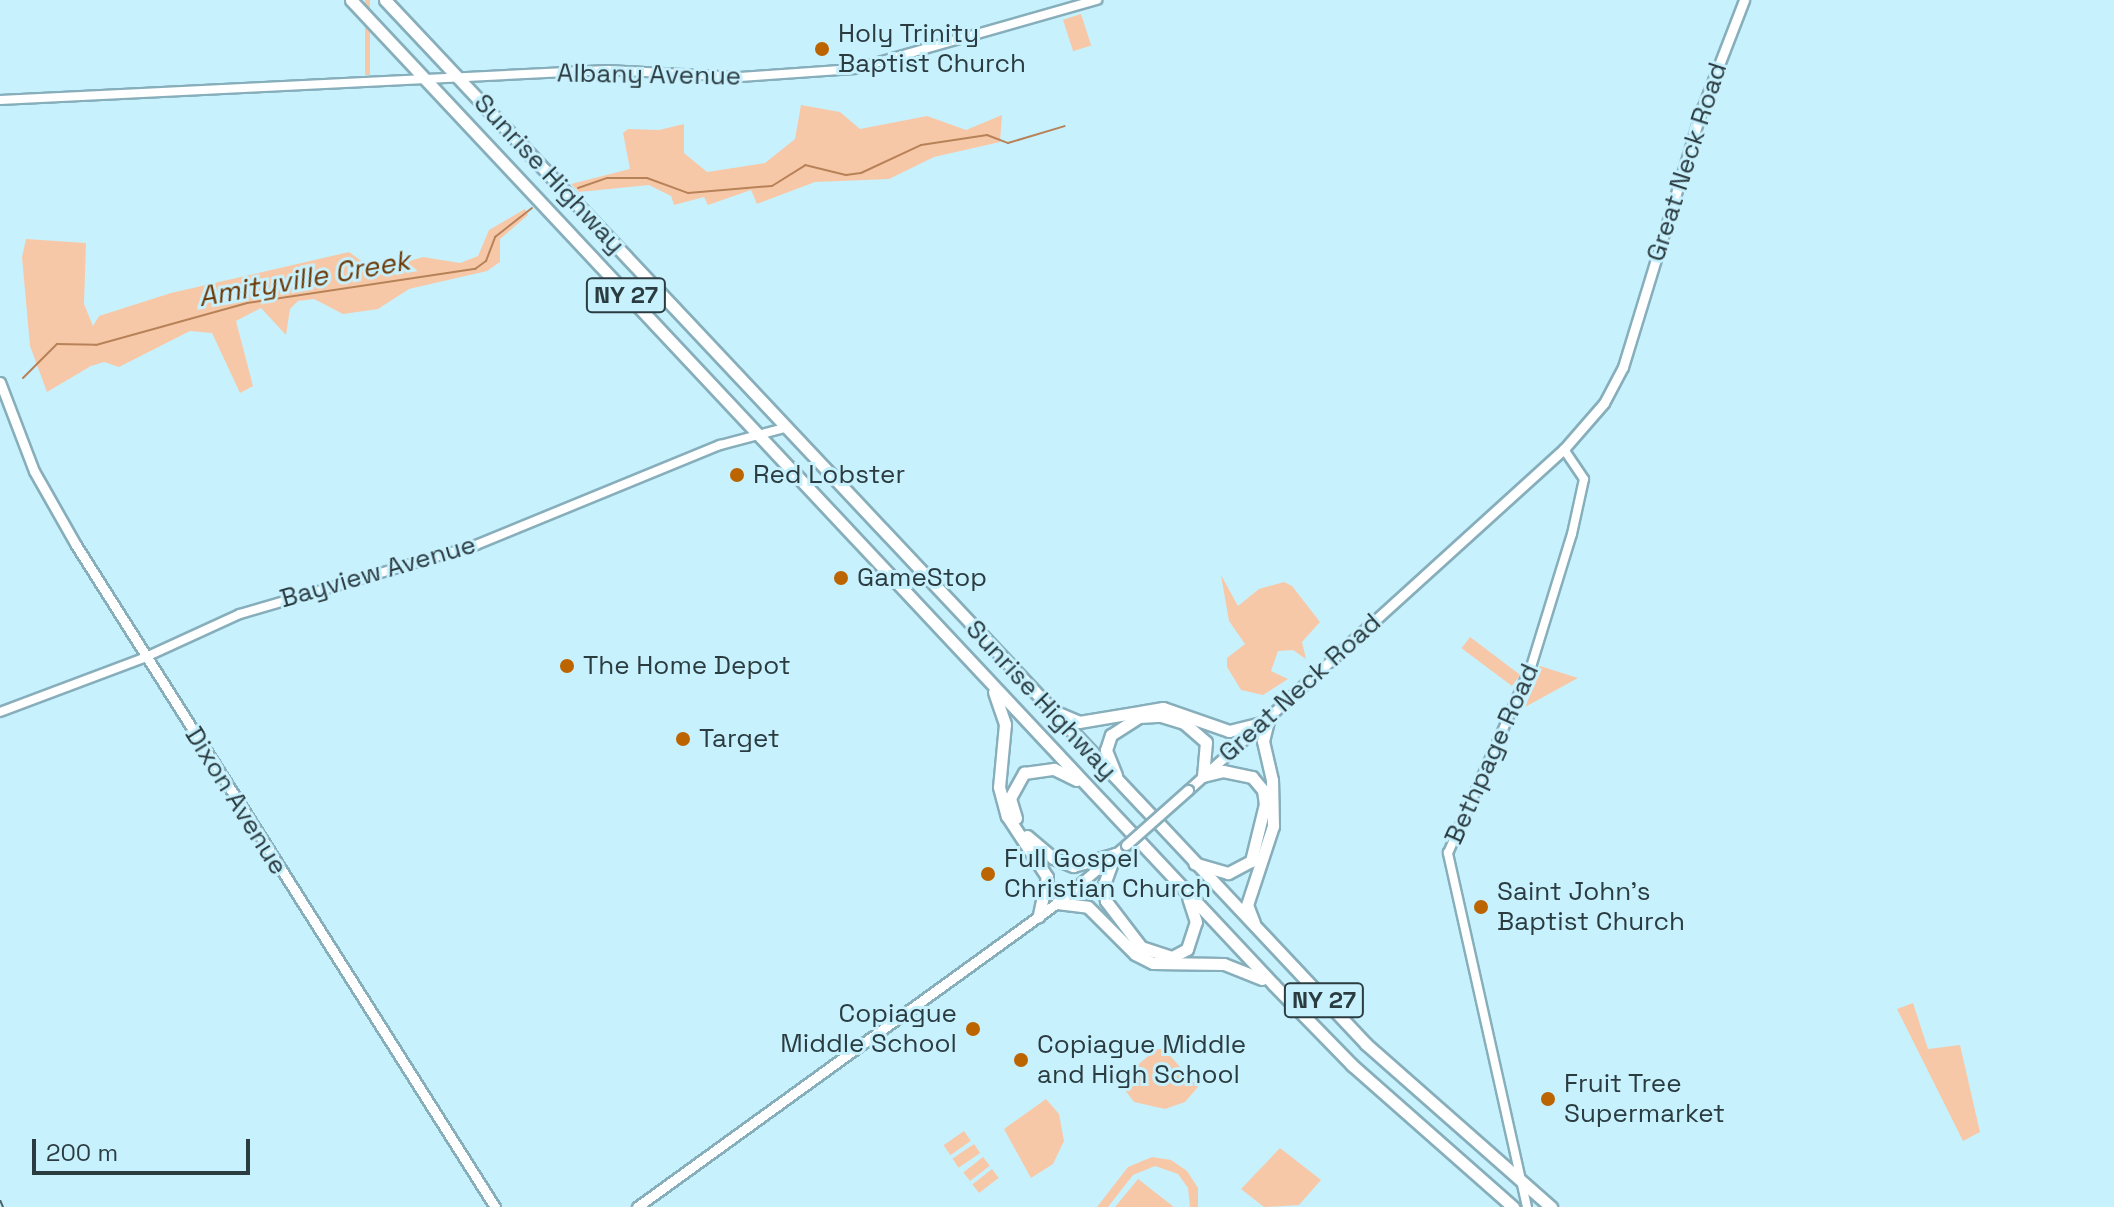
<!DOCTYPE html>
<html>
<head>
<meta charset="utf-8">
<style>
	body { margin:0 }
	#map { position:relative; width:2114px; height:1207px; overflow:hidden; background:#c8f1fe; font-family:"Space Grotesk",sans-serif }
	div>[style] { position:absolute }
	.green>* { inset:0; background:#f7c8a7; transform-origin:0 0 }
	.stream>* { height:2px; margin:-1px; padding:0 1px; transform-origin:1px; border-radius:1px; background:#b88259 }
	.roads { filter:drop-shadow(2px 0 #87aebb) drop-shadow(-2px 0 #87aebb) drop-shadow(0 2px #87aebb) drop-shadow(0 -2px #87aebb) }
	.tertiary>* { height:8px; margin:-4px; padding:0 4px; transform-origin:4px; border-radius:4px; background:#fff }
	.secondary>* { height:9px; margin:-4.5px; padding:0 4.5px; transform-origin:4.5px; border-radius:4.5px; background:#fff }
	.trunk>* { height:11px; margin:-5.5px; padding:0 5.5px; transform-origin:5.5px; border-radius:5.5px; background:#fff }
	.rail>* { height:2px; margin-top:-1px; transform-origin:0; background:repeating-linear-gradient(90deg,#4d636a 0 10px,transparent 0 20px) }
	.bridges { filter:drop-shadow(2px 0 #87aebb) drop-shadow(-2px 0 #87aebb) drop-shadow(0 2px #87aebb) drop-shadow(0 -2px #87aebb) }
	.secondary-bridge>* { height:9px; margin:-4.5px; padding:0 4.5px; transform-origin:4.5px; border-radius:4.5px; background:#fff }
	.dots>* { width:22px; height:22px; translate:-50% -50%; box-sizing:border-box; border:4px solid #c8f1fe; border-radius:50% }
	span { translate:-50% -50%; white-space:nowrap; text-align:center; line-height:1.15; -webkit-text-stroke:6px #c8f1fe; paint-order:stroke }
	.shield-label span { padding:2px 6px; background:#c8f1fe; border:2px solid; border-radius:6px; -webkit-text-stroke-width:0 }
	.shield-label { font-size:24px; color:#2b3c41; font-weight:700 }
	.poi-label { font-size:26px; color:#2b3c41 }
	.left { translate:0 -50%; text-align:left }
	.right { translate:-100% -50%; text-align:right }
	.street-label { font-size:26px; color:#2b3c41 }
	.water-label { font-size:28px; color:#6e3905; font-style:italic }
	.scale { position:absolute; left:32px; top:1139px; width:218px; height:36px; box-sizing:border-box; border:4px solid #2b3c41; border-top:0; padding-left:10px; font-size:24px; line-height:28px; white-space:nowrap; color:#2b3c41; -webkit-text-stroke:6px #c8f1fe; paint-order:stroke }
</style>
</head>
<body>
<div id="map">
	<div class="green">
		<div style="left:365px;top:0;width:5px;height:75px"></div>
		<div style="left:1081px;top:14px;width:33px;height:19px;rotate:72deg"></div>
		<div style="clip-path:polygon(801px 105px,840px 112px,860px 129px,927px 116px,966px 130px,1002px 115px,1000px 142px,934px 157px,889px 179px,815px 182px,757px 204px,751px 190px,708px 205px,704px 197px,674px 205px,671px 196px,649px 185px,579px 192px,571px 184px,630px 169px,623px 133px,628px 129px,659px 130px,684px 124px,684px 153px,707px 172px,765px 163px,795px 139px)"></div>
		<div style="clip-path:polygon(525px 209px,528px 215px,500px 239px,500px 262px,487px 271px,409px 289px,378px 309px,343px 314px,314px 299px,298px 301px,290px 309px,286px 335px,261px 308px,236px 321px,253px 386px,240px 393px,212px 333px,190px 331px,119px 367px,104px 362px,91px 366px,47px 392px,30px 346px,22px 257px,26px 239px,86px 243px,84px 304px,93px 326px,99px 316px,171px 293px,349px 252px,375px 271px,423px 257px,460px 263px,478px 256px,489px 230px)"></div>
		<div style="clip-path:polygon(1221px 575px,1238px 606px,1259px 589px,1284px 582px,1292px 586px,1320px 622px,1302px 642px,1306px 659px,1293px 650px,1278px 651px,1271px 671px,1288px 679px,1263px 695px,1241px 690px,1227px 667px,1227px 658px,1245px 644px,1229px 621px)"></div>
		<div style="left:1470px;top:637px;width:63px;height:14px;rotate:37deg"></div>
		<div style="clip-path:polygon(1540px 666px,1578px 678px,1525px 707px,1535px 684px)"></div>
		<div style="clip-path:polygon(1913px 1003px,1928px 1049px,1960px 1045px,1980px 1132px,1963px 1141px,1897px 1009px)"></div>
		<div style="clip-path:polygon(1157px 1049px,1164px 1049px,1198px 1087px,1185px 1102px,1165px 1109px,1134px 1102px,1118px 1081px)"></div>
		<div style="clip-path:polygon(1046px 1099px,1059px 1114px,1064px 1141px,1053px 1164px,1031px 1178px,1004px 1129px)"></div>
		<div style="left:964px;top:1131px;width:12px;height:25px;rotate:55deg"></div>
		<div style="left:974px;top:1144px;width:11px;height:26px;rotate:56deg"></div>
		<div style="clip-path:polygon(1280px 1148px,1321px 1180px,1299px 1205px,1264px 1207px,1241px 1189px)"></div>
		<div style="left:983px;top:1157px;width:11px;height:25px;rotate:52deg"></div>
		<div style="clip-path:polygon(1152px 1157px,1171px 1160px,1187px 1171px,1198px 1188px,1198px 1207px,1190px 1207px,1188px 1188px,1178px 1174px,1155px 1166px,1133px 1175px,1108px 1207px,1097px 1207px,1128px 1167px)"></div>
		<div style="left:992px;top:1169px;width:11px;height:25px;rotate:52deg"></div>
		<div style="clip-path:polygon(1138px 1179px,1174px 1207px,1115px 1207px)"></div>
	</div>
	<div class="stream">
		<div style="left:578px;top:188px;width:31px;rotate:-19deg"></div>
		<div style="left:607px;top:178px;width:40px"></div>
		<div style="left:647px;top:178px;width:44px;rotate:20.1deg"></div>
		<div style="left:688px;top:193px;width:84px;rotate:-4.8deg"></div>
		<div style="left:772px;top:186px;width:39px;rotate:-32deg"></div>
		<div style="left:805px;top:165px;width:42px;rotate:13.7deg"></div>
		<div style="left:846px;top:175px;width:15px;rotate:-8deg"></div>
		<div style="left:861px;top:173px;width:66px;rotate:-25deg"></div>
		<div style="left:921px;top:145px;width:67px;rotate:-8.6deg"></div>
		<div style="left:987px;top:135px;width:22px;rotate:21deg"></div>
		<div style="left:1008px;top:143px;width:59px;rotate:-16.6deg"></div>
		<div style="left:23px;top:378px;width:48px;rotate:-45deg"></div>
		<div style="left:57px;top:344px;width:39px;rotate:1deg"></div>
		<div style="left:96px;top:345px;width:157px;rotate:-15.5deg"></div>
		<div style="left:247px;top:303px;width:231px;rotate:-8.5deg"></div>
		<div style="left:475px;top:269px;width:14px;rotate:-36deg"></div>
		<div style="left:486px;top:261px;width:26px;rotate:-69deg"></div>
		<div style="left:495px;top:237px;width:47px;rotate:-38.1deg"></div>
	</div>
	<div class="roads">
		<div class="tertiary">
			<div style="left:0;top:100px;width:608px;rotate:-2.83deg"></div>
			<div style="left:607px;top:70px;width:133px;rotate:3deg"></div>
			<div style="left:740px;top:77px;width:114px;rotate:-4deg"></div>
			<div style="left:854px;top:69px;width:253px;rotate:-15.9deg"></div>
			<div style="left:0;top:712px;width:156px;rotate:-20.6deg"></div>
			<div style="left:146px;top:657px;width:103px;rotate:-24.6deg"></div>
			<div style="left:240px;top:614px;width:246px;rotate:-16.3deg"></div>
			<div style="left:476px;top:545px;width:264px;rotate:-22.3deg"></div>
			<div style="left:720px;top:445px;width:67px;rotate:-14.7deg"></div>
			<div style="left:1527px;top:1207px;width:363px;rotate:-102.6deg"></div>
			<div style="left:1448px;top:853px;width:204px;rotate:-66deg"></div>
			<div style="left:1531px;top:667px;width:139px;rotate:-72.9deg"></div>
			<div style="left:1572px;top:534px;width:56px;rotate:-77.7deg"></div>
			<div style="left:1584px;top:479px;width:36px;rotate:-124deg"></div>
		</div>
		<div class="secondary">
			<div style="left:0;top:382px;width:95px;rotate:69.1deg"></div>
			<div style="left:34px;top:471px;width:85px;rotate:60.4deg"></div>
			<div style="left:76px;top:545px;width:783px;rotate:57.67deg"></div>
			<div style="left:1188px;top:790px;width:508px;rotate:-42.21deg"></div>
			<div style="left:1564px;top:449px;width:61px;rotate:-49deg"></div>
			<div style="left:1604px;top:403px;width:41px;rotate:-62.2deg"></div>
			<div style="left:1623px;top:367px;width:270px;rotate:-73deg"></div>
			<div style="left:1702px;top:109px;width:117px;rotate:-68.9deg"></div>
			<div style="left:637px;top:1207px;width:518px;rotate:-35.9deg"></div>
			<div style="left:1057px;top:903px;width:90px;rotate:-40deg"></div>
		</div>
		<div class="trunk">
			<div style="left:351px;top:0;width:1350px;rotate:46.86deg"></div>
			<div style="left:1274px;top:985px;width:112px;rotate:45.7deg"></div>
			<div style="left:1352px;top:1065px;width:215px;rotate:41.4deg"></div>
			<div style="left:385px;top:0;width:1433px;rotate:46.78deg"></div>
			<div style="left:1366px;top:1044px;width:247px;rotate:41.4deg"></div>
			<div style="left:994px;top:692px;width:34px;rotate:71deg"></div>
			<div style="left:1005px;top:724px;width:63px;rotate:95.4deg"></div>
			<div style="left:999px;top:787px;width:30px;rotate:75deg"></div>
			<div style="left:1007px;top:816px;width:73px;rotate:56.7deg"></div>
			<div style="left:1047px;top:877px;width:40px;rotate:102deg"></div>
			<div style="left:1056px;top:712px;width:25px;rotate:23deg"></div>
			<div style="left:1079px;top:722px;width:85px;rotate:-9.5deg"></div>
			<div style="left:1163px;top:708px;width:70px;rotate:19.2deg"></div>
			<div style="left:1229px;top:731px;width:33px;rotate:-14deg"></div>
			<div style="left:1116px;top:775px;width:27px;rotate:-112deg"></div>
			<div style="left:1106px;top:750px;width:16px;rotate:-72deg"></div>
			<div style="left:1111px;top:735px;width:33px;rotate:-33deg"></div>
			<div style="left:1139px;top:717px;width:22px;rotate:-3deg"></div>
			<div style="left:1161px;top:716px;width:24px;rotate:17deg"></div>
			<div style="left:1184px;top:723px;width:29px;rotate:41deg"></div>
			<div style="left:1206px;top:742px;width:34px;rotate:95deg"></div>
			<div style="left:1203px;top:776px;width:21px;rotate:-14deg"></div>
			<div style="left:1223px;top:771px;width:30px;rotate:12deg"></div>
			<div style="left:1252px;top:777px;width:17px;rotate:50deg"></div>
			<div style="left:1263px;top:790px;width:14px;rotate:82deg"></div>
			<div style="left:1265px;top:804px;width:59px;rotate:103.8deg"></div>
			<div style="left:1251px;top:861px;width:26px;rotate:152deg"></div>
			<div style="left:1228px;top:873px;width:35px;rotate:-164deg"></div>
			<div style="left:1016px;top:818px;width:21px;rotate:-107deg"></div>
			<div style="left:1010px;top:798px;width:29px;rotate:-61deg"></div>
			<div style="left:1024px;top:773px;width:30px;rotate:-8deg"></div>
			<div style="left:1054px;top:769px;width:25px;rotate:26deg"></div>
			<div style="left:1027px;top:836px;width:34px;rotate:40deg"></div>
			<div style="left:1053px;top:858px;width:22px;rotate:22deg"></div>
			<div style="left:1073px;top:866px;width:44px;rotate:-15.9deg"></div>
			<div style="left:1115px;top:854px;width:33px;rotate:110deg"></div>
			<div style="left:1104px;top:885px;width:16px;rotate:83deg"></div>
			<div style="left:1106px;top:901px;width:58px;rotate:52.7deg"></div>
			<div style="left:1141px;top:947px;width:33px;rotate:18deg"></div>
			<div style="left:1172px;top:957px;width:17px;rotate:-28deg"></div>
			<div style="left:1187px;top:949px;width:28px;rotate:-72deg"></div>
			<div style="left:1196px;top:922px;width:25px;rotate:-108deg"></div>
			<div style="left:1057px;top:903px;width:31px;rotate:7deg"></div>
			<div style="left:1088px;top:907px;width:66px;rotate:45deg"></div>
			<div style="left:1135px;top:954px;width:20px;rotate:27deg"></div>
			<div style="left:1153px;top:963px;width:71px;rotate:0.8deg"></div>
			<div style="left:1224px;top:964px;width:41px;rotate:21.5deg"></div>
			<div style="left:1254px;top:923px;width:19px;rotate:-111deg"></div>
			<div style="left:1247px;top:905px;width:83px;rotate:-71.8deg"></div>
			<div style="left:1273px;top:826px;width:46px;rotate:-91.2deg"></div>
			<div style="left:1272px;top:780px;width:40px;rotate:-103deg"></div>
			<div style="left:1263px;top:741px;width:25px;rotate:-76deg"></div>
		</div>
	</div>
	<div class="rail">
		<div style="left:0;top:1200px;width:8px;rotate:67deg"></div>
	</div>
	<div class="bridges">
		<div class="secondary-bridge">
			<div style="left:1126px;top:845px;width:83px;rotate:-41.6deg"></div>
		</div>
	</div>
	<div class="dots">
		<div style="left:822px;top:49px;background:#bc6400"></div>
		<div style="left:737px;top:475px;background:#bc6400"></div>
		<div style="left:841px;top:578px;background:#bc6400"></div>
		<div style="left:567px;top:666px;background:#bc6400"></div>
		<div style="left:683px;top:739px;background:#bc6400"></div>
		<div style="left:988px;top:874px;background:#bc6400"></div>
		<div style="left:1481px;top:907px;background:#bc6400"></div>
		<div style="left:973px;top:1029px;background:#bc6400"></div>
		<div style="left:1021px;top:1060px;background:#bc6400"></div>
		<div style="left:1548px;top:1099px;background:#bc6400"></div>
	</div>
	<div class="shield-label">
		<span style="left:626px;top:295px">NY 27</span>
		<span style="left:1324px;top:1000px">NY 27</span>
	</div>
	<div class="poi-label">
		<span class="left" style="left:838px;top:49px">Holy Trinity<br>Baptist Church</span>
		<span class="left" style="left:753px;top:475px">Red Lobster</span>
		<span class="left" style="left:857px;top:578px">GameStop</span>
		<span class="left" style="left:583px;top:666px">The Home Depot</span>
		<span class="left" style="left:699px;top:739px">Target</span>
		<span class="left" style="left:1004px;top:874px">Full Gospel<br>Christian Church</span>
		<span class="left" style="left:1497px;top:907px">Saint John's<br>Baptist Church</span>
		<span class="right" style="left:957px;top:1029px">Copiague<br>Middle School</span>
		<span class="left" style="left:1037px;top:1060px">Copiague Middle<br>and High School</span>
		<span class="left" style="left:1564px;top:1099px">Fruit Tree<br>Supermarket</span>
	</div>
	<div class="street-label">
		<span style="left:649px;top:75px;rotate:1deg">Albany Avenue</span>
		<span style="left:1687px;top:162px;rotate:-72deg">Great Neck Road</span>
		<span style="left:549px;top:174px;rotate:47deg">Sunrise Highway</span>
		<span style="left:378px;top:572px;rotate:-16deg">Bayview Avenue</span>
		<span style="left:1300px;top:688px;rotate:-42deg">Great Neck Road</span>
		<span style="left:1041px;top:700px;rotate:47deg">Sunrise Highway</span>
		<span style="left:1492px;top:754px;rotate:-66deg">Bethpage Road</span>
		<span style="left:236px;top:801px;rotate:58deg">Dixon Avenue</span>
	</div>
	<div class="water-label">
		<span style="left:304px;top:278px;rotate:-10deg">Amityville Creek</span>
	</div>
	<div class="scale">200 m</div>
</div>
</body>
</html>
